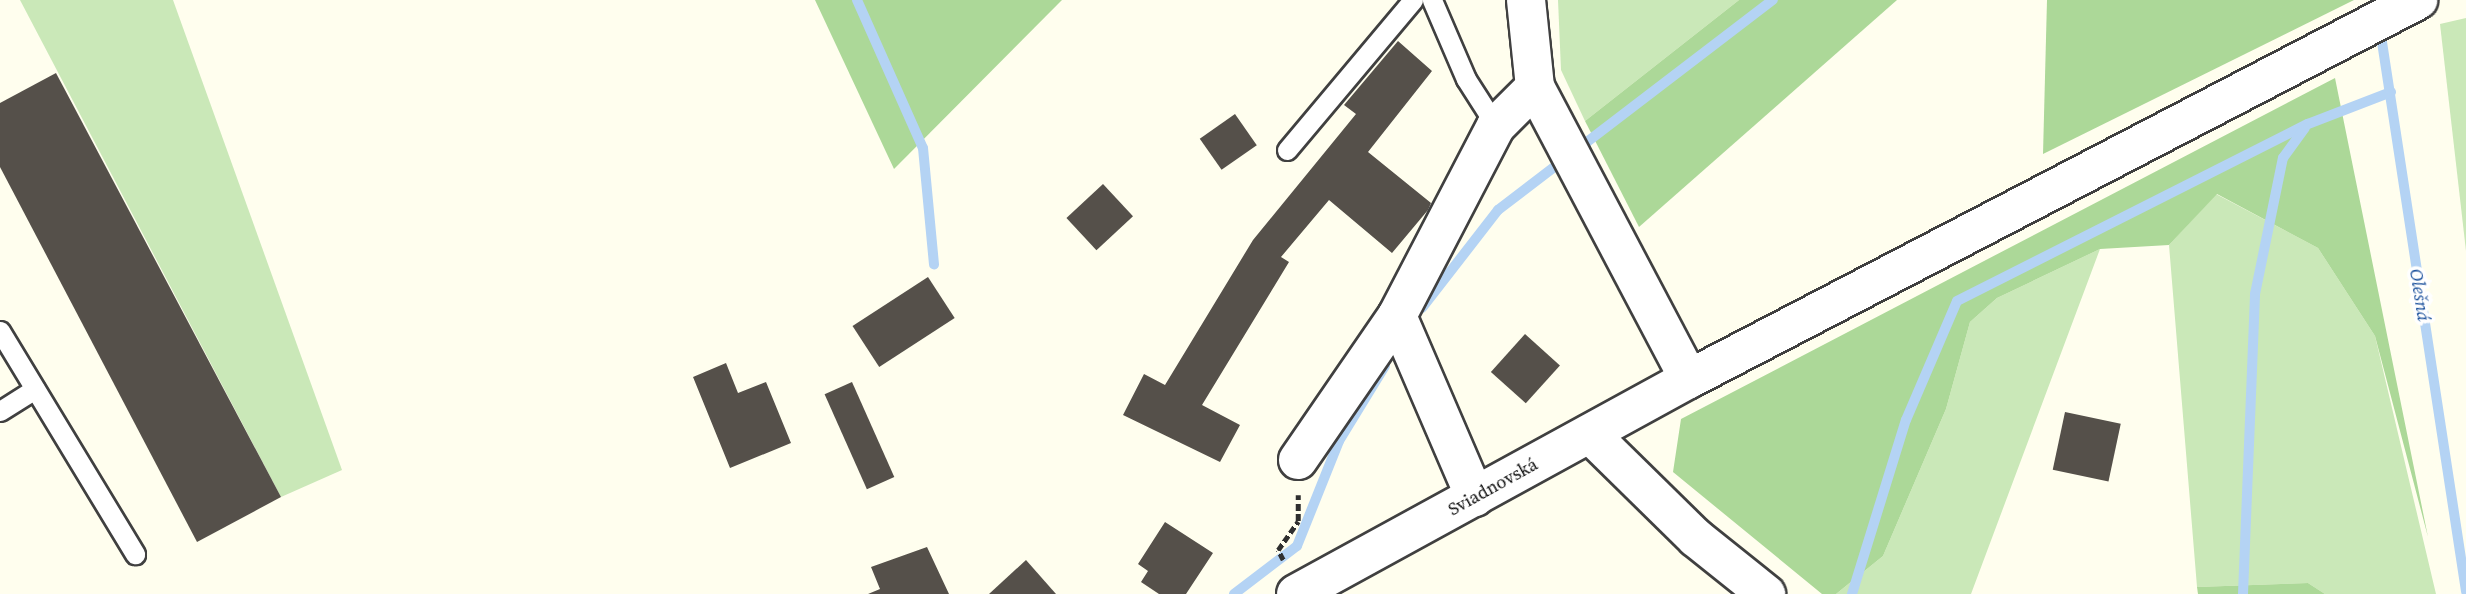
<!DOCTYPE html>
<html>
<head>
<meta charset="utf-8">
<style>
	body { margin:0 }
	#map { position:relative; width:2466px; height:594px; overflow:hidden; background:#fffeee; font-family:"Source Serif 4",serif }
	div>[style] { position:absolute }
	.green>* { inset:0; background:#cae8b8 }
	.forest>* { inset:0; background:#acd898 }
	.stream>* { height:10px; margin:-5px; padding:0 5px; transform-origin:5px; border-radius:5px; background:#b4d3f4 }
	.building>* { inset:0; background:#55504a; transform-origin:0 0 }
	.path>* { height:4.5px; margin-top:-2.25px; transform-origin:0; background:repeating-linear-gradient(90deg,#2f2f2f 0 7px,transparent 0 10.5px) }
	.roads { filter:drop-shadow(2px 0 #404040) drop-shadow(-2px 0 #404040) drop-shadow(0 2px #404040) drop-shadow(0 -2px #404040) }
	.service>* { height:19px; margin:-9.5px; padding:0 9.5px; transform-origin:9.5px; border-radius:9.5px; background:#fff }
	.minor>* { height:38px; margin:-19px; padding:0 19px; transform-origin:19px; border-radius:19px; background:#fff }
	.tertiary>* { height:38px; margin:-19px; padding:0 19px; transform-origin:19px; border-radius:19px; background:#fff }
	span { translate:-50% -50%; white-space:nowrap; text-align:center; line-height:1.15; -webkit-text-stroke:7px #fff; paint-order:stroke }
	.street-label { font-size:18px; color:#0d0d0d }
	.water-label { font-size:19px; color:#1a509c; font-style:italic }
</style>
</head>
<body>
<div id="map">
	<div class="green">
		<div style="clip-path:polygon(20px 0,173px 0,342px 470px,281px 497px)"></div>
		<div style="clip-path:polygon(1558px 0,1739px 0,1585px 121px,1561px 70px)"></div>
		<div style="clip-path:polygon(2466px 18px,2466px 251px,2440px 24px)"></div>
		<div style="clip-path:polygon(2216px 194px,2318px 248px,2375px 336px,2436px 594px,2325px 594px,2308px 583px,2197px 587px,2169px 245px)"></div>
		<div style="clip-path:polygon(2100px 249px,1971px 594px,1836px 594px,1883px 556px,1946px 409px,1970px 322px,1997px 298px)"></div>
	</div>
	<div class="forest">
		<div style="clip-path:polygon(815px 0,1062px 0,894px 169px)"></div>
		<div style="clip-path:polygon(1739px 0,1897px 0,1639px 227px,1585px 121px)"></div>
		<div style="clip-path:polygon(2047px 0,2354px 0,2043px 154px)"></div>
		<div style="clip-path:polygon(2335px 78px,2428px 537px,2375px 336px,2318px 248px,2217px 194px,2169px 245px,2100px 249px,1997px 298px,1970px 322px,1946px 409px,1883px 556px,1836px 594px,1822px 594px,1673px 472px,1681px 419px)"></div>
		<div style="clip-path:polygon(2308px 583px,2325px 594px,2198px 594px,2197px 587px)"></div>
	</div>
	<div class="stream">
		<div style="left:857px;top:0;width:162px;rotate:66deg"></div>
		<div style="left:923px;top:148px;width:117px;rotate:84.6deg"></div>
		<div style="left:2380px;top:29px;width:569px;rotate:81.3deg"></div>
		<div style="left:1422px;top:308px;width:124px;rotate:-52.2deg"></div>
		<div style="left:1498px;top:210px;width:346px;rotate:-37.4deg"></div>
		<div style="left:1234px;top:594px;width:79px;rotate:-37.3deg"></div>
		<div style="left:1297px;top:546px;width:113px;rotate:-68.2deg"></div>
		<div style="left:1339px;top:441px;width:88px;rotate:-58.5deg"></div>
		<div style="left:1852px;top:594px;width:182px;rotate:-72.8deg"></div>
		<div style="left:1906px;top:420px;width:129px;rotate:-66.8deg"></div>
		<div style="left:1957px;top:301px;width:393px;rotate:-26.8deg"></div>
		<div style="left:2308px;top:124px;width:89px;rotate:-21.1deg"></div>
		<div style="left:2243px;top:594px;width:300px;rotate:-87.7deg"></div>
		<div style="left:2255px;top:294px;width:139px;rotate:-78.4deg"></div>
		<div style="left:2283px;top:158px;width:37px;rotate:-54deg"></div>
	</div>
	<div class="building">
		<div style="clip-path:polygon(1398px 41px,1432px 71px,1368px 152px,1431px 203px,1428px 210px,1392px 253px,1329px 200px,1281px 257px,1289px 262px,1202px 405px,1240px 425px,1220px 462px,1123px 415px,1144px 374px,1165px 385px,1253px 240px,1356px 114px,1344px 105px)"></div>
		<div style="clip-path:polygon(56px 73px,281px 497px,197px 542px,0 167px,0 103px)"></div>
		<div style="left:1235px;top:114px;width:38px;height:43px;rotate:55deg"></div>
		<div style="left:1103px;top:184px;width:44px;height:50px;rotate:47deg"></div>
		<div style="left:928px;top:277px;width:49px;height:90px;rotate:57deg"></div>
		<div style="left:1525px;top:334px;width:47px;height:51px;rotate:42deg"></div>
		<div style="clip-path:polygon(726px 363px,738px 393px,766px 382px,791px 443px,730px 468px,693px 377px)"></div>
		<div style="left:852px;top:382px;width:104px;height:30px;rotate:66deg"></div>
		<div style="left:2065px;top:412px;width:57px;height:59px;rotate:12deg"></div>
		<div style="clip-path:polygon(1165px 522px,1213px 553px,1186px 594px,1159px 594px,1141px 582px,1148px 571px,1138px 564px)"></div>
		<div style="clip-path:polygon(927px 547px,949px 594px,868px 594px,880px 589px,871px 567px)"></div>
		<div style="clip-path:polygon(1026px 560px,1056px 594px,989px 594px)"></div>
	</div>
	<div class="path">
		<div style="left:1283px;top:560px;width:11px;rotate:-117deg"></div>
		<div style="left:1278px;top:550px;width:35px;rotate:-55deg"></div>
		<div style="left:1298px;top:521px;width:26px;rotate:-90deg"></div>
	</div>
	<div class="roads">
		<div class="service">
			<div style="left:1432px;top:0;width:86px;rotate:66.7deg"></div>
			<div style="left:1466px;top:79px;width:56px;rotate:57.4deg"></div>
			<div style="left:1287px;top:150px;width:196px;rotate:-50deg"></div>
			<div style="left:0;top:331px;width:261px;rotate:58.8deg"></div>
			<div style="left:0;top:411px;width:41px;rotate:-32.2deg"></div>
		</div>
		<div class="minor">
			<div style="left:1526px;top:0;width:87px;rotate:84.1deg"></div>
			<div style="left:1535px;top:87px;width:330px;rotate:62.2deg"></div>
			<div style="left:1590px;top:434px;width:148px;rotate:44.5deg"></div>
			<div style="left:1696px;top:538px;width:90px;rotate:38.7deg"></div>
			<div style="left:1298px;top:460px;width:175px;rotate:-55.5deg"></div>
			<div style="left:1475px;top:497px;width:197px;rotate:-113.3deg"></div>
			<div style="left:1397px;top:316px;width:214px;rotate:-62.5deg"></div>
			<div style="left:1496px;top:126px;width:55px;rotate:-45deg"></div>
		</div>
		<div class="tertiary">
			<div style="left:1296px;top:594px;width:448px;rotate:-28.7deg"></div>
			<div style="left:1689px;top:379px;width:822px;rotate:-27.47deg"></div>
		</div>
	</div>
	<div class="street-label">
		<span style="left:1493px;top:487px;rotate:-29deg">Sviadnovská</span>
	</div>
	<div class="water-label">
		<span style="left:2420px;top:295px;rotate:81deg">Olešná</span>
	</div>
</div>
</body>
</html>
